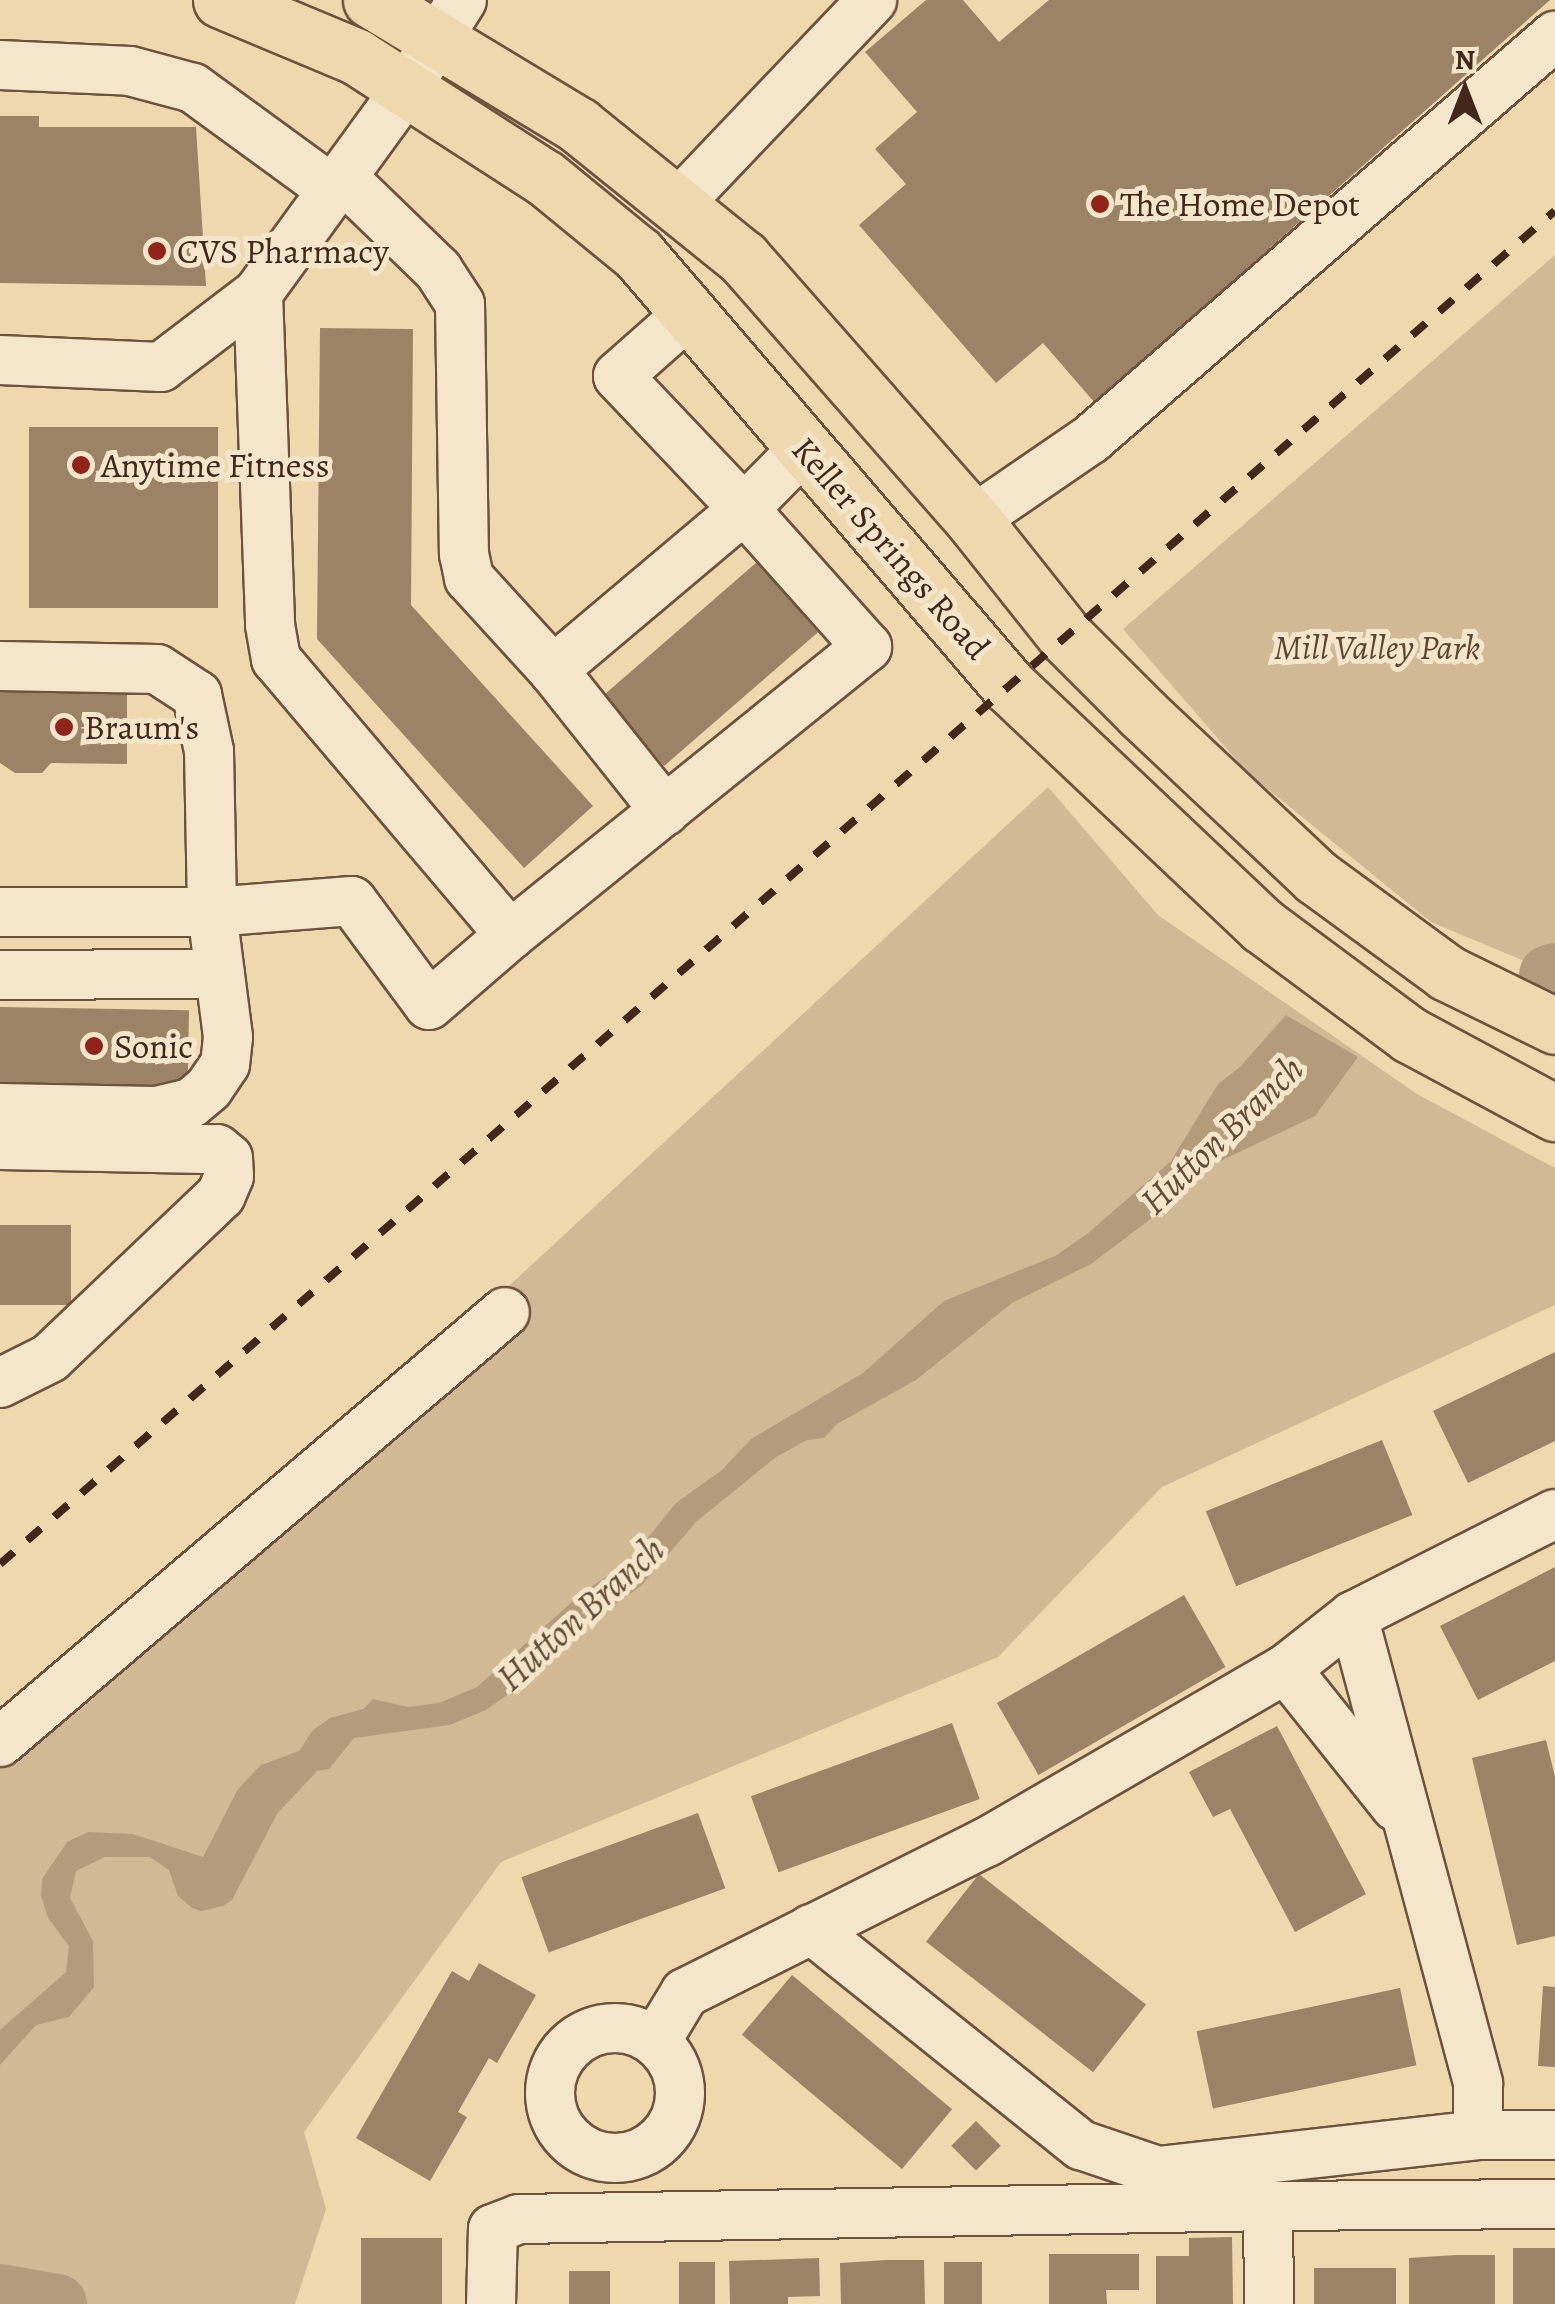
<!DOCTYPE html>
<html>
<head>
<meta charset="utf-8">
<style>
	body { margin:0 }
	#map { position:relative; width:1555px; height:2304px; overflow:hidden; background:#efd7ae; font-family:Alegreya,serif }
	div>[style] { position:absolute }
	.green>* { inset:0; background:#d2b995 }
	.water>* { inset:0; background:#b49b7c }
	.river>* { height:60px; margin:-30px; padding:0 30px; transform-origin:30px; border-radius:30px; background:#b49b7c }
	.building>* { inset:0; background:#9c8367; transform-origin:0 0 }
	.roads { filter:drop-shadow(2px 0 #6d533f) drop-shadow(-2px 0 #6d533f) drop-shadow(0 2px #6d533f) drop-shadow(0 -2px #6d533f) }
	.minor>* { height:48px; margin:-24px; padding:0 24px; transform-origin:24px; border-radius:24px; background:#f5e5ca }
	.minor>.ring { margin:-24px; padding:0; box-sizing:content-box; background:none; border:48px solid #f5e5ca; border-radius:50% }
	.major>* { height:55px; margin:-27.5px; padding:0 27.5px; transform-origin:27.5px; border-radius:27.5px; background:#efd7ae }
	.rail>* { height:8px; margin-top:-4px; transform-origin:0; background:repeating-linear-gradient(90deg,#42271a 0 18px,transparent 0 36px) }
	.dots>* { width:28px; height:28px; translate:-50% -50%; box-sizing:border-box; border:5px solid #f5e5ca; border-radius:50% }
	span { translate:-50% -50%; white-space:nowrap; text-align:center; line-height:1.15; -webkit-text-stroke:10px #f5e5ca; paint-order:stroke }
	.poi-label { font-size:35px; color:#42271a }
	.left { translate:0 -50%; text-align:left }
	.street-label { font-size:35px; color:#42271a }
	.park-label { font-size:35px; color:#5f4433; font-style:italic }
	.water-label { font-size:38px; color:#644a37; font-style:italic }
	.north { position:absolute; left:1415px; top:40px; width:100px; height:100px; -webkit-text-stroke:8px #f5e5ca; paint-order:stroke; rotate:0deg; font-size:28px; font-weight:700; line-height:40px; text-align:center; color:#42271a }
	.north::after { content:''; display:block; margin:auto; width:35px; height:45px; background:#42271a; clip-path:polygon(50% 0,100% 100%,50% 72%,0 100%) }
</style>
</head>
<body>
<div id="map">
	<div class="green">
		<div style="clip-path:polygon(1555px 255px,1555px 974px,1431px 922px,1247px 772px,1123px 629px)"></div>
		<div style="clip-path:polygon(1048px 787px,1158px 915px,1417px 1094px,1555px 1168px,1555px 1305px,1162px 1487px,998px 1657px,501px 1862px,304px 2132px,326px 2209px,295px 2304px,0 2304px,0 1757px)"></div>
	</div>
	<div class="water">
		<div style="clip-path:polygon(1286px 1015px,1358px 1057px,1315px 1116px,1206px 1168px,1172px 1203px,1091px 1264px,1012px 1303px,916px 1380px,837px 1424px,824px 1438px,807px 1440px,776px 1457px,697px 1521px,641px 1586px,577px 1632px,546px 1667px,486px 1710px,450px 1725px,354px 1738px,329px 1769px,317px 1771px,277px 1814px,232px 1900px,223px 1906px,201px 1911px,192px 1908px,178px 1896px,169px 1870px,150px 1857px,105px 1857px,76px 1871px,70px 1898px,93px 1941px,94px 1987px,69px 2017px,36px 2025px,0 2065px,0 2030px,66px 1972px,69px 1946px,48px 1918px,41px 1896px,42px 1879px,67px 1842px,88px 1832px,133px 1834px,203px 1857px,238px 1789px,261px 1765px,299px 1751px,312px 1731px,330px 1718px,363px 1709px,373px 1699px,408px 1707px,439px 1703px,477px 1687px,582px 1593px,628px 1562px,676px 1503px,722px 1470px,751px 1439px,863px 1373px,944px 1301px,1055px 1256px,1087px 1234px,1171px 1161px,1218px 1084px,1240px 1067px)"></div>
	</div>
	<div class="river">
		<div style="left:1549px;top:975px;width:6px;rotate:-18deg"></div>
		<div style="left:0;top:2294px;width:58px;rotate:10deg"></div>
	</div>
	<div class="building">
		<div style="clip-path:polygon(926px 0,963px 0,999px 42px,1049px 0,1550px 0,1095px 403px,1043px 343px,996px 383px,859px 225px,906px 184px,875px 149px,917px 112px,865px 52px)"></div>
		<div style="clip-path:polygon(0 116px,39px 116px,39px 127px,196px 127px,206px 286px,0 283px)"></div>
		<div style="clip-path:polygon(320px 328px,413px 329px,411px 605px,593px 806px,524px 868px,317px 639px)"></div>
		<div style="left:29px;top:427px;width:189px;height:181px"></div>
		<div style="left:757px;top:562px;width:93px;height:204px;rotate:49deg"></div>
		<div style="clip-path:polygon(7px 684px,127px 684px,127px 764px,51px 763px,42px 773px,15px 773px,0 763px,0 690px,7px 690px)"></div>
		<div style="left:0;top:1007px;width:189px;height:76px;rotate:1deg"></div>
		<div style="left:0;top:1225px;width:71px;height:80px"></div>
		<div style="clip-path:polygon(1555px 1352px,1555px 1441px,1468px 1483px,1433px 1411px)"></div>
		<div style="left:1382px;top:1440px;width:81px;height:190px;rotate:68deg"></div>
		<div style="clip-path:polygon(1555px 1567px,1555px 1661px,1478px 1700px,1440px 1626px)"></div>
		<div style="left:1184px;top:1595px;width:83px;height:216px;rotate:60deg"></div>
		<div style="left:952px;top:1723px;width:81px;height:214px;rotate:70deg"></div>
		<div style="clip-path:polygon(1277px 1726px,1366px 1894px,1295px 1932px,1230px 1809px,1213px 1817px,1189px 1772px)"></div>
		<div style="clip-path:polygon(1546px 1740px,1555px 1777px,1555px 1936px,1517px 1945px,1472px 1758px)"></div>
		<div style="left:698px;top:1813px;width:80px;height:188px;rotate:70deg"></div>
		<div style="left:979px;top:1874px;width:212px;height:86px;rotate:38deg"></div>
		<div style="clip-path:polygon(479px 1963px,536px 1995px,497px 2063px,489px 2058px,458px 2112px,467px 2117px,430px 2181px,356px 2138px,452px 1971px,469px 1981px)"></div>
		<div style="left:792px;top:1975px;width:209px;height:78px;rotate:40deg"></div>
		<div style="clip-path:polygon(1543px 1986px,1555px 1987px,1555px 2067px,1538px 2066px)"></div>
		<div style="left:1400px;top:1988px;width:79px;height:208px;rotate:78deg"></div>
		<div style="left:976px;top:2121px;width:35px;height:35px;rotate:45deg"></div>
		<div style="clip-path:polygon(1232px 2237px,1233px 2304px,1156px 2304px,1156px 2256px,1189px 2256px,1189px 2238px)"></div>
		<div style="left:361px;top:2238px;width:81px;height:66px"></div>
		<div style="left:1513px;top:2248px;width:42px;height:56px"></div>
		<div style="clip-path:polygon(1049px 2254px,1139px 2254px,1139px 2290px,1106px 2290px,1107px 2304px,1049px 2304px)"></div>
		<div style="clip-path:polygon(1456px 2255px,1495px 2255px,1495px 2304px,1409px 2304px,1409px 2258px)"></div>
		<div style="clip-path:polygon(819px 2258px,820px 2296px,788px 2297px,788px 2304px,730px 2304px,729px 2261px)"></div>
		<div style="clip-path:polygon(886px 2260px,924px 2260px,925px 2304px,841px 2304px,840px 2263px)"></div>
		<div style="left:679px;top:2262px;width:36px;height:42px"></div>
		<div style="left:982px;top:2262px;width:42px;height:38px;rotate:90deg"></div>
		<div style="left:1314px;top:2268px;width:82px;height:36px"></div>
		<div style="left:569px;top:2271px;width:41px;height:33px"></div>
	</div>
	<div class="roads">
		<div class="minor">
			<div style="left:0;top:65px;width:130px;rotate:2.6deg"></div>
			<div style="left:130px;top:71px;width:65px;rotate:15.1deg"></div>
			<div style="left:193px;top:88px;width:173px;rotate:36.1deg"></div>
			<div style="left:342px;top:177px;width:134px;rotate:44.1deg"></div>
			<div style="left:438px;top:270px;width:40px;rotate:57.1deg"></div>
			<div style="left:460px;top:304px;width:250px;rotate:89.1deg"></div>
			<div style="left:464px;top:554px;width:25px;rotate:78deg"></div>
			<div style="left:469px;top:578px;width:125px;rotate:47.6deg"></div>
			<div style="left:553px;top:670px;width:180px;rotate:51.5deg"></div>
			<div style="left:677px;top:205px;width:283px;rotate:-46.4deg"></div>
			<div style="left:258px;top:293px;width:332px;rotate:87.9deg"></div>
			<div style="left:270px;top:625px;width:35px;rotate:80deg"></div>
			<div style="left:276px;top:659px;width:362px;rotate:49.7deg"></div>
			<div style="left:510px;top:935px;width:459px;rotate:-38.9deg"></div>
			<div style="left:867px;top:647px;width:185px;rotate:-131.7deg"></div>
			<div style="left:744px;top:509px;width:87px;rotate:-45.5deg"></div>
			<div style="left:0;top:360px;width:161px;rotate:2.5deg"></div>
			<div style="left:161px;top:367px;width:122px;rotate:-37.3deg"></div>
			<div style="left:258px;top:293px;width:252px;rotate:-54deg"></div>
			<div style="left:406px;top:89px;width:105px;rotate:-57.8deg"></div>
			<div style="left:973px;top:520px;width:143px;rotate:-34.5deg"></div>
			<div style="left:1091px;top:439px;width:615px;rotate:-40.98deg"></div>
			<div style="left:0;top:666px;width:157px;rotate:1.1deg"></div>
			<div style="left:157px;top:669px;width:48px;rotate:33deg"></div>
			<div style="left:197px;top:695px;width:57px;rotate:77.9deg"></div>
			<div style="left:209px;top:751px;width:161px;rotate:88.9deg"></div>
			<div style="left:212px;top:912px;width:126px;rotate:82.7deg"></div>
			<div style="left:228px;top:1037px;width:27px;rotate:96deg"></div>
			<div style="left:225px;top:1064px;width:29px;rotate:124deg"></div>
			<div style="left:209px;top:1088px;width:23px;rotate:140deg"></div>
			<div style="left:191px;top:1103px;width:37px;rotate:167deg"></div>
			<div style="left:155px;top:1111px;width:155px;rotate:-178.9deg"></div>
			<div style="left:553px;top:670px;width:250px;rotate:-40.1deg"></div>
			<div style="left:744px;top:509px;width:183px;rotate:-133.5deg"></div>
			<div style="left:618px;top:376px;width:94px;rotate:-41.5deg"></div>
			<div style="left:0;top:912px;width:212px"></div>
			<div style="left:212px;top:912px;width:140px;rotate:-4.5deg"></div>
			<div style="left:352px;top:901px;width:129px;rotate:53.5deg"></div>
			<div style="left:429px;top:1005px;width:107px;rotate:-40.8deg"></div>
			<div style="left:0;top:975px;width:220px;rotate:-0.3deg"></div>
			<div style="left:0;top:1145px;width:217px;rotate:1.1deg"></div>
			<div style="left:217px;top:1149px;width:14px;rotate:39deg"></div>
			<div style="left:228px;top:1158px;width:18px;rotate:87deg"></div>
			<div style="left:229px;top:1176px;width:21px;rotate:113deg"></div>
			<div style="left:221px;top:1195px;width:236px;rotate:136.4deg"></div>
			<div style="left:50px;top:1358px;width:56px;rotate:153.4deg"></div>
			<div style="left:1353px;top:1616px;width:484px;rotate:75deg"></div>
			<div style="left:1478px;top:2084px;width:51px;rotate:90deg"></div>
			<div style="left:1286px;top:1669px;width:176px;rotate:51.4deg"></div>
			<div style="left:0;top:1742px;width:663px;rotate:-40.41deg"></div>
			<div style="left:811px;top:1929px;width:346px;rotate:38.7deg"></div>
			<div style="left:1081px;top:2145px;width:81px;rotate:18.7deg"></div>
			<div style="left:1158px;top:2171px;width:322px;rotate:-6.4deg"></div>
			<div style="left:1478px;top:2135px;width:77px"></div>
			<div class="ring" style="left:550px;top:2028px;width:82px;height:82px"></div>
			<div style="left:656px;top:2041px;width:56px;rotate:-58.9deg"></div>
			<div style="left:685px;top:1993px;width:338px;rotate:-26.6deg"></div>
			<div style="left:987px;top:1842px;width:345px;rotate:-30.1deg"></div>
			<div style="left:1286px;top:1669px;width:85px;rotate:-38.3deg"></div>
			<div style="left:1353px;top:1616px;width:226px;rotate:-26.8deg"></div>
			<div style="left:491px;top:2304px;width:75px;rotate:-88.5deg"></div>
			<div style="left:493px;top:2229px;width:28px;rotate:-21deg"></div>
			<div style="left:519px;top:2219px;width:749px;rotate:-0.99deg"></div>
			<div style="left:1269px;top:2304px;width:98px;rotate:-90.6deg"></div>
			<div style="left:1268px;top:2206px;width:287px;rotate:-0.4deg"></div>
		</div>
		<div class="major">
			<div style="left:221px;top:0;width:147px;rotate:22.7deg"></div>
			<div style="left:357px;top:57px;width:224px;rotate:32.8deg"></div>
			<div style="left:545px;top:178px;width:120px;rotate:39.3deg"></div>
			<div style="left:638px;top:254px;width:569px;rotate:49.34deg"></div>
			<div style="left:1009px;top:686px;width:349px;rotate:43.4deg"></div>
			<div style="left:1263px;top:926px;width:183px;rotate:36.6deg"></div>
			<div style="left:1410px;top:1035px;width:165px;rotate:28.3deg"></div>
			<div style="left:371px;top:0;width:242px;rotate:31.1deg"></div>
			<div style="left:578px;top:125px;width:212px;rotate:38.9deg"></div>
			<div style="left:743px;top:258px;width:349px;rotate:48.7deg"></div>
			<div style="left:973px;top:520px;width:149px;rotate:51.5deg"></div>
			<div style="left:1066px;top:637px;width:107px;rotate:45deg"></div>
			<div style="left:1142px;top:713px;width:239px;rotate:43.3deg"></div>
			<div style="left:1316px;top:877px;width:162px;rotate:36.2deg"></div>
			<div style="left:1447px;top:973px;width:120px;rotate:26.1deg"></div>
		</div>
	</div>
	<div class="rail">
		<div style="left:0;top:1564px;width:2061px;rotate:-41.03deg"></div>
	</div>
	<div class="dots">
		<div style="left:1100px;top:204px;background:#8f2418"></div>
		<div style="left:157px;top:251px;background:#8f2418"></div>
		<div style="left:81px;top:465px;background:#8f2418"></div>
		<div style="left:64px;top:727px;background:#8f2418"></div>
		<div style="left:94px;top:1046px;background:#8f2418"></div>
	</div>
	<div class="poi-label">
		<span class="left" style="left:1120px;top:204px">The Home Depot</span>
		<span class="left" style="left:177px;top:251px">CVS Pharmacy</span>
		<span class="left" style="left:101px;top:465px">Anytime Fitness</span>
		<span class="left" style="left:84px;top:727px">Braum's</span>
		<span class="left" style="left:114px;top:1046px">Sonic</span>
	</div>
	<div class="street-label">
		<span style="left:891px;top:548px;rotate:49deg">Keller Springs Road</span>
	</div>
	<div class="park-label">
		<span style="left:1377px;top:647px">Mill Valley Park</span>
	</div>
	<div class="water-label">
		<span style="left:1222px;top:1135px;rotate:-44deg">Hutton Branch</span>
		<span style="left:581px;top:1614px;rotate:-42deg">Hutton Branch</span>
	</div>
	<div class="north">N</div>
</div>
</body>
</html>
